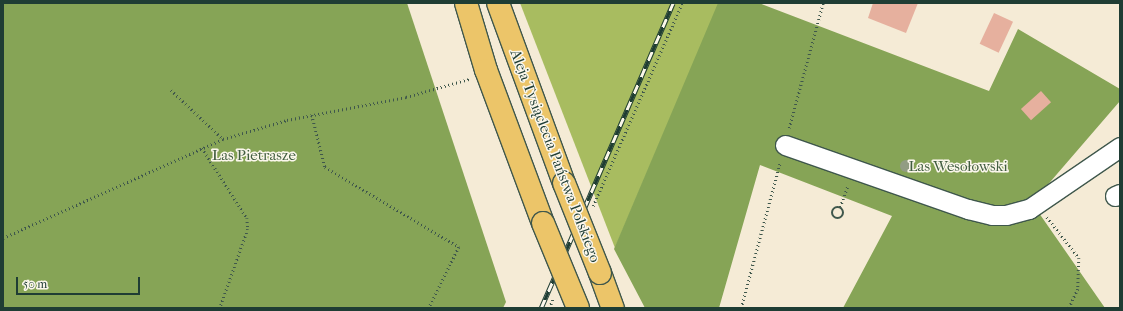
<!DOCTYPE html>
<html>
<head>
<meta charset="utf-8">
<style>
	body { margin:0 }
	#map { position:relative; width:1123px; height:311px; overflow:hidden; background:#f5ebd6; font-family:"IM FELL French Canon",serif }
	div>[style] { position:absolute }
	.green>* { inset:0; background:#a8bc60 }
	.forest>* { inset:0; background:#86a456 }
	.building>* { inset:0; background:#e6b09e; transform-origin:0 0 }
	.path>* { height:2.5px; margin-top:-1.25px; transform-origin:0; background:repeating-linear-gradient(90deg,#3f574c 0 1px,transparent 0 4px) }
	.path>.ring { margin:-1.25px; padding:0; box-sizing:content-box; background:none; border:2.5px solid #3f574c; border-radius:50% }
	.roads { filter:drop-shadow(1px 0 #3f574c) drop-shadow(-1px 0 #3f574c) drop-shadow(0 1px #3f574c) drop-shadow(0 -1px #3f574c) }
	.minor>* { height:19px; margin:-9.5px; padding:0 9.5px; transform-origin:9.5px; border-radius:9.5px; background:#fff }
	.highway>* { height:22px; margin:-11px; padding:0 11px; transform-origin:11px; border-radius:11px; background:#ecc569 }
	.rail>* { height:4.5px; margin-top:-2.25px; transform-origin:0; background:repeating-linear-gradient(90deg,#fbf7ec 0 9px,#1f3d34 0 18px); box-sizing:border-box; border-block:1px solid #1f3d34 }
	.bridges { filter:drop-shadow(1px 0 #3f574c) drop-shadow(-1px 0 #3f574c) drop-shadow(0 1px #3f574c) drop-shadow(0 -1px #3f574c) }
	.highway-bridge>* { height:22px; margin:-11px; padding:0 11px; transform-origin:11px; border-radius:11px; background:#ecc569 }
	.trees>* { width:12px; height:12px; margin:-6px; border-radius:50%; background:#929d83 }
	span { translate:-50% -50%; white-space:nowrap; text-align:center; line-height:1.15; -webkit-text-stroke:3px #fbf7ec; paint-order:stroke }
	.park-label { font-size:15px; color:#415d3f }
	.street-label { font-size:15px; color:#1f3d34 }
	.frame { position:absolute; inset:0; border:4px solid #1f3d34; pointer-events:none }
	.scale { position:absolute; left:16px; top:277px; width:124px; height:18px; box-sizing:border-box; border:2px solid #1f3d34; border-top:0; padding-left:5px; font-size:12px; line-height:14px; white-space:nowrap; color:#1f3d34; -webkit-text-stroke:3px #fbf7ec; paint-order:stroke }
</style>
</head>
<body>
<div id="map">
	<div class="green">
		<div style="clip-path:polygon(520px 3px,719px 3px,615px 248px)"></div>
	</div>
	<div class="forest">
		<div style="clip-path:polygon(3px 3px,407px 3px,506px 302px,503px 308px,3px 308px)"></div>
		<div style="clip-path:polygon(718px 3px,759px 3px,989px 91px,1018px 29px,1120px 89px,1120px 101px,1032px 203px,1105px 308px,843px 308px,892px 216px,760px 165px,719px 308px,645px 308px,614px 249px)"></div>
	</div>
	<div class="building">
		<div style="clip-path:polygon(873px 3px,918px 3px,906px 33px,868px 18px)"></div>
		<div style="left:994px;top:13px;width:21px;height:34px;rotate:25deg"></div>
		<div style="left:1041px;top:91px;width:15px;height:27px;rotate:48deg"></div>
	</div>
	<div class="path">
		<div style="left:171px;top:90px;width:71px;rotate:43.3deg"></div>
		<div style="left:312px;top:115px;width:54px;rotate:76deg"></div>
		<div style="left:325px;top:167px;width:156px;rotate:30.8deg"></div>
		<div style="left:459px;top:247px;width:68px;rotate:116.2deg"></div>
		<div style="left:789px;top:128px;width:130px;rotate:-74.8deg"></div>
		<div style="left:202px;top:148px;width:83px;rotate:57.3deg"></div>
		<div style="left:247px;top:218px;width:11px;rotate:85deg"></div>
		<div style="left:248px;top:229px;width:84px;rotate:109.5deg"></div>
		<div style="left:593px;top:206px;width:222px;rotate:-66.3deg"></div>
		<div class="ring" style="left:832px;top:207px;width:9.5px;height:9.5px"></div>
		<div style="left:840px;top:207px;width:23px;rotate:-70deg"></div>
		<div style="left:1047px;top:217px;width:52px;rotate:52deg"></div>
		<div style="left:1079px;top:258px;width:31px;rotate:92deg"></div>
		<div style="left:1078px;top:289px;width:21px;rotate:115deg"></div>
		<div style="left:3px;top:238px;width:241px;rotate:-24.2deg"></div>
		<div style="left:223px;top:139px;width:67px;rotate:-16.5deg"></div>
		<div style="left:287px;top:120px;width:121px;rotate:-10.9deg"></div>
		<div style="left:406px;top:97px;width:66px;rotate:-15.9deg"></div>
		<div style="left:549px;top:308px;width:10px;rotate:-66deg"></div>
		<div style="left:741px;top:308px;width:151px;rotate:-75deg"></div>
	</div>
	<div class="roads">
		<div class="minor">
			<div style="left:785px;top:145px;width:194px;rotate:19.3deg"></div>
			<div style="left:968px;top:209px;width:25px;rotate:14deg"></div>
			<div style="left:992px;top:215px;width:14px"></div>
			<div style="left:1006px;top:215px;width:24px;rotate:-15deg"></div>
			<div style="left:1029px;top:209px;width:110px;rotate:-34.3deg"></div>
			<div style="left:1115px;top:196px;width:5px;rotate:-22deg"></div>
		</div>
		<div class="highway">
			<div style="left:466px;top:3px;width:70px;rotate:73.4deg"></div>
			<div style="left:486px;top:70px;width:163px;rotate:69.6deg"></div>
			<div style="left:498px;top:3px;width:192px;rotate:69.9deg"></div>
			<div style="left:600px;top:273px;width:37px;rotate:70deg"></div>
		</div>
	</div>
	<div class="rail">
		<div style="left:541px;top:308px;width:332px;rotate:-66.6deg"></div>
	</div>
	<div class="bridges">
		<div class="highway-bridge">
			<div style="left:564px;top:183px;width:97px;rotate:68.2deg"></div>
			<div style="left:543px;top:223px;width:92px;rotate:67.6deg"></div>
		</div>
	</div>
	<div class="trees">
		<div style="left:906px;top:166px"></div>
	</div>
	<div class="park-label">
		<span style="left:254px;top:156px">Las Pietrasze</span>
		<span style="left:958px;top:167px">Las Wesołowski</span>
	</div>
	<div class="street-label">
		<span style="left:555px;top:156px;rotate:69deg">Aleja Tysiąclecia Państwa Polskiego</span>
	</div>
	<div class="frame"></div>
	<div class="scale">50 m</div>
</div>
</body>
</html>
